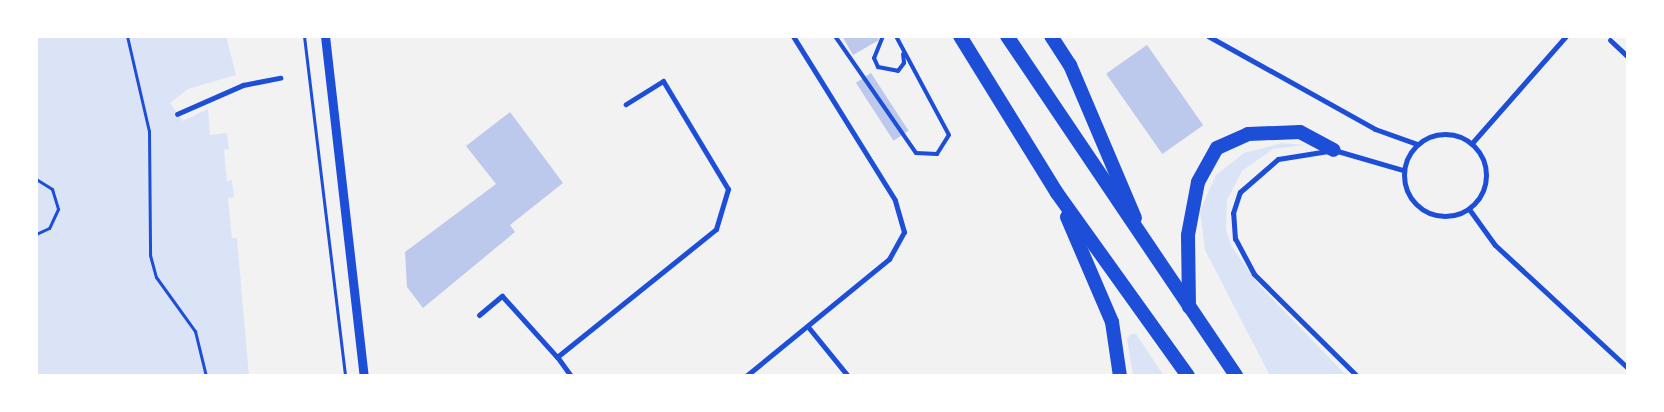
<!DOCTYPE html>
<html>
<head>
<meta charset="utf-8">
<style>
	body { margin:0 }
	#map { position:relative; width:1664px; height:412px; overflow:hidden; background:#f2f2f2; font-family:"Crimson Pro",serif }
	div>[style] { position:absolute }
	.green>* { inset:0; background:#dbe4f7 }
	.building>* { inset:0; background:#bdc9ec; transform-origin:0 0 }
	.path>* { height:3px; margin:-1.5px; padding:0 1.5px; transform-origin:1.5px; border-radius:1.5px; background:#1d4ed8 }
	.service>* { height:4px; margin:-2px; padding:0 2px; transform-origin:2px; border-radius:2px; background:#1d4ed8 }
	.pedestrian>* { height:4.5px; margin:-2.25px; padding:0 2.25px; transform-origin:2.25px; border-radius:2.25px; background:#1d4ed8 }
	.minor>* { height:5px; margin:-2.5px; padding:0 2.5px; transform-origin:2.5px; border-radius:2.5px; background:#1d4ed8 }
	.minor>.ring { margin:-2.5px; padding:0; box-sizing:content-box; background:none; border:5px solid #1d4ed8; border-radius:50% }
	.tertiary>* { height:9px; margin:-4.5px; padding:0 4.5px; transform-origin:4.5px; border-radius:4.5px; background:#1d4ed8 }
	.trunk>* { height:14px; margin:-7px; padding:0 7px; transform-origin:7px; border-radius:7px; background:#1d4ed8 }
	span { translate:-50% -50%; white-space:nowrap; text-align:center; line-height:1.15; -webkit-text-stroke:4px #fff; paint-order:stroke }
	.frame { position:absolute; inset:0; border:38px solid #fff; pointer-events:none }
</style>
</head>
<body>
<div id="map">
	<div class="green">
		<div style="clip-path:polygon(36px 36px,226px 36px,236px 75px,188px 89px,170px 103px,183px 121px,208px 109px,210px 135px,227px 133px,229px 149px,224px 150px,227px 181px,232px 180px,234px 197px,228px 198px,232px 238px,237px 238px,249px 376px,36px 376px)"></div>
		<div style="clip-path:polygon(1282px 143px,1305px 145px,1273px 149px,1242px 171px,1227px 200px,1226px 230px,1232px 247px,1259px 285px,1347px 376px,1270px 376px,1205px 250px,1200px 211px,1216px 175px,1244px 153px)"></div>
		<div style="clip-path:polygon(1131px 334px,1136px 334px,1164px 376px,1133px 376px,1127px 339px)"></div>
	</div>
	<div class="building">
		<div style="clip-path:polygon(842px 36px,877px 36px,879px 40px,853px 55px)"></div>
		<div style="left:1147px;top:45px;width:98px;height:50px;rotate:55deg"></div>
		<div style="left:871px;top:73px;width:69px;height:18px;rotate:57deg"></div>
		<div style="clip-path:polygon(510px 112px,563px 183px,510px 225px,515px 232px,423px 308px,407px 287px,405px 252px,496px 184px,466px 146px)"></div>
	</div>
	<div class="path">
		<div style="left:127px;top:36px;width:98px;rotate:77deg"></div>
		<div style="left:149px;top:131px;width:124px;rotate:89.5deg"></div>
		<div style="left:150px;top:255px;width:23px;rotate:75deg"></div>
		<div style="left:156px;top:277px;width:67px;rotate:54.2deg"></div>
		<div style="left:195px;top:331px;width:46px;rotate:76.3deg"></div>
		<div style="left:304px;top:36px;width:342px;rotate:83.1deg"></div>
		<div style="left:36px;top:179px;width:19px;rotate:32deg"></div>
		<div style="left:52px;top:189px;width:21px;rotate:73deg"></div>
		<div style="left:58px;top:209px;width:21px;rotate:115deg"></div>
		<div style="left:49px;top:228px;width:14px;rotate:155deg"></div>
	</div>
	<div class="service">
		<div style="left:835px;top:36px;width:142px;rotate:55.3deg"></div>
		<div style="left:916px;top:153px;width:21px;rotate:3deg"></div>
		<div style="left:937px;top:154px;width:22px;rotate:-58deg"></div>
		<div style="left:949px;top:135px;width:112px;rotate:-118.2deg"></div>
		<div style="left:883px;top:36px;width:24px;rotate:112deg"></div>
		<div style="left:874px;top:58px;width:10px;rotate:66deg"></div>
		<div style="left:878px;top:67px;width:20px;rotate:11deg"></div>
		<div style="left:898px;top:71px;width:10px;rotate:-53deg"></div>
		<div style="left:904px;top:63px;width:9px;rotate:-96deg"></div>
	</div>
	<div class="pedestrian">
		<div style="left:177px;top:114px;width:72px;rotate:-23.7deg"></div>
		<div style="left:243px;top:85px;width:38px;rotate:-11deg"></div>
	</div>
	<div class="minor">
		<div style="left:1208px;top:36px;width:191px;rotate:29.1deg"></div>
		<div style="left:1375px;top:129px;width:45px;rotate:19.7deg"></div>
		<div style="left:1610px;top:40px;width:25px;rotate:43deg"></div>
		<div class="ring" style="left:1404px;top:134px;width:77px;height:77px"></div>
		<div style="left:1472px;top:143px;width:142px;rotate:-48.7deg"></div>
		<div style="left:1469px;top:209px;width:44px;rotate:54.2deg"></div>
		<div style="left:1495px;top:245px;width:181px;rotate:42.8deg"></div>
		<div style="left:479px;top:315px;width:30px;rotate:-40deg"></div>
		<div style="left:502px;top:296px;width:82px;rotate:48deg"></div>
		<div style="left:809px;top:328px;width:62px;rotate:50.9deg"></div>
		<div style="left:571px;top:376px;width:24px;rotate:-126deg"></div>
		<div style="left:557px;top:357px;width:204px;rotate:-38.8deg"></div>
		<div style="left:716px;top:229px;width:42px;rotate:-73.3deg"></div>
		<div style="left:728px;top:189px;width:126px;rotate:-121deg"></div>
		<div style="left:663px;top:81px;width:44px;rotate:148.1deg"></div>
		<div style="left:746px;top:376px;width:185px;rotate:-39.3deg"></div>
		<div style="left:889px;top:259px;width:31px;rotate:-61deg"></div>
		<div style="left:904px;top:232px;width:33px;rotate:-106deg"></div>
		<div style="left:895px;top:200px;width:193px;rotate:-121.9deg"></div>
		<div style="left:1357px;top:376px;width:145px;rotate:-135.3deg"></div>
		<div style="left:1254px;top:274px;width:40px;rotate:-118deg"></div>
		<div style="left:1235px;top:239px;width:26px;rotate:-94deg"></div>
		<div style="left:1233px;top:213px;width:22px;rotate:-72deg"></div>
		<div style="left:1240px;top:192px;width:50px;rotate:-41deg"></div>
		<div style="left:1278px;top:159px;width:57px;rotate:-9.1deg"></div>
		<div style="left:1334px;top:150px;width:72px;rotate:16.2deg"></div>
	</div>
	<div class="tertiary">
		<div style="left:325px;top:36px;width:342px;rotate:83.5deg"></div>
	</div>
	<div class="trunk">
		<div style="left:960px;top:36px;width:185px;rotate:58.3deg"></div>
		<div style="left:1057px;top:193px;width:225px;rotate:54.4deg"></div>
		<div style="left:1007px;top:36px;width:410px;rotate:56deg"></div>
		<div style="left:1051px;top:36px;width:35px;rotate:57deg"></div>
		<div style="left:1070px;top:65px;width:166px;rotate:67deg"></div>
		<div style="left:1067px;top:217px;width:114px;rotate:66.8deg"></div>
		<div style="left:1112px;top:322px;width:55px;rotate:81.6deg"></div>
		<div style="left:1189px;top:307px;width:72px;rotate:-90.8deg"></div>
		<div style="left:1188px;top:235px;width:54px;rotate:-79.3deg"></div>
		<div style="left:1198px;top:182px;width:39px;rotate:-61deg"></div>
		<div style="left:1217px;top:148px;width:34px;rotate:-24deg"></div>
		<div style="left:1248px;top:134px;width:52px;rotate:-2.2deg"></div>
		<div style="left:1300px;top:132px;width:38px;rotate:28deg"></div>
	</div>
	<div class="frame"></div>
</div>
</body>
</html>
